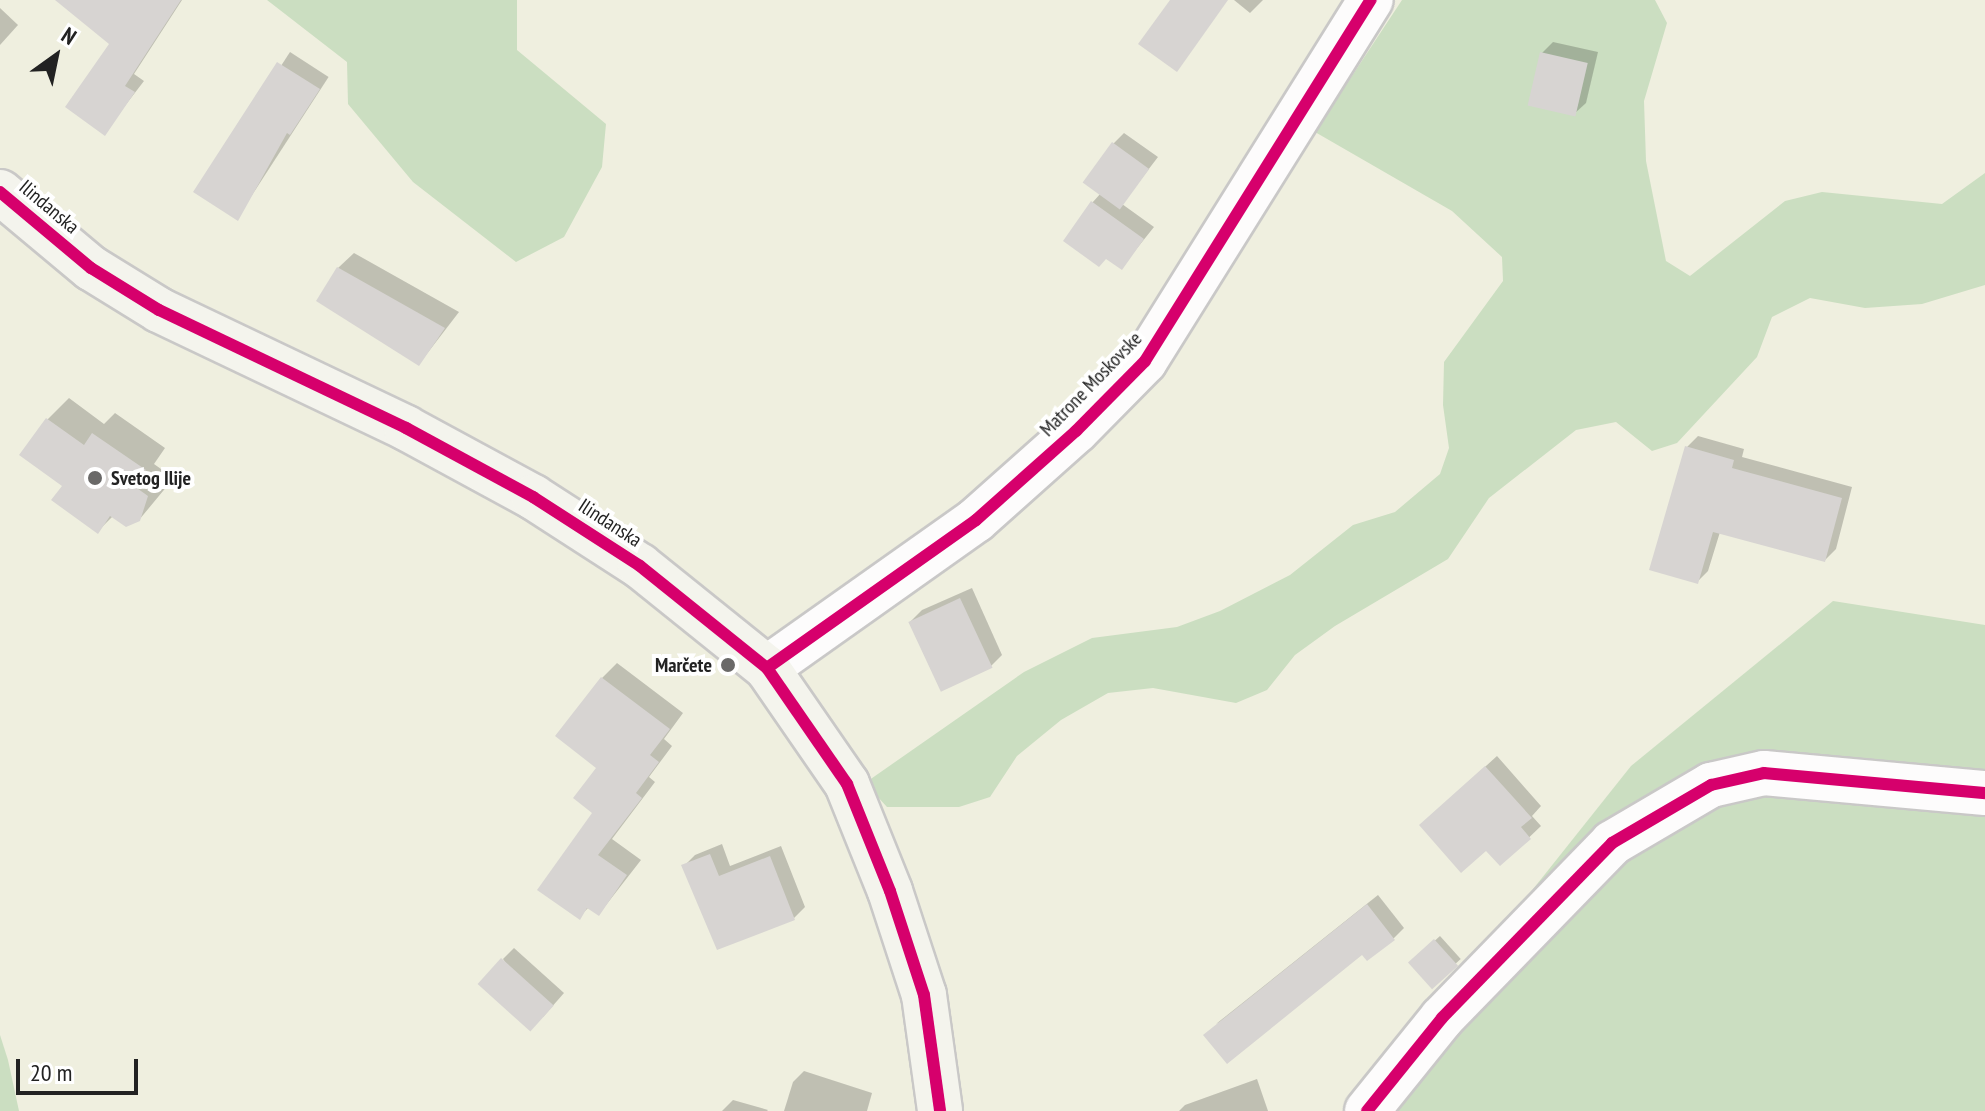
<!DOCTYPE html>
<html>
<head>
<meta charset="utf-8">
<style>
	body { margin:0 }
	#map { position:relative; width:1985px; height:1111px; overflow:hidden; background:#f0eeeb; font-family:"PT Sans Narrow",sans-serif }
	div>[style] { position:absolute }
	.farmland>* { inset:0; background:#efefdf; transform-origin:0 0 }
	.forest>* { inset:0; background:#cbdec1 }
	.shadow>* { inset:0; background:#0003; transform-origin:0 0 }
	.building>* { inset:0; background:#d7d4d2; transform-origin:0 0 }
	.roads { filter:drop-shadow(2px 0 #c9c8c7) drop-shadow(-2px 0 #c9c8c7) drop-shadow(0 2px #c9c8c7) drop-shadow(0 -2px #c9c8c7) }
	.street>* { height:44px; margin:-22px; padding:0 22px; transform-origin:22px; border-radius:22px; background:#fdfcfc }
	.secondary>* { height:44px; margin:-22px; padding:0 22px; transform-origin:22px; border-radius:22px; background:#f4f4ed }
	.cycleway>* { height:12px; margin:-6px; padding:0 6px; transform-origin:6px; border-radius:6px; background:#d6006c }
	.dots>* { width:22px; height:22px; translate:-50% -50%; box-sizing:border-box; border:4px solid #fff; border-radius:50% }
	span { translate:-50% -50%; white-space:nowrap; text-align:center; line-height:1.15; -webkit-text-stroke:8px #fff; paint-order:stroke }
	.street-label { font-size:20px; color:#222 }
	.poi-label { font-size:20px; color:#222; font-weight:700 }
	.left { translate:0 -50%; text-align:left }
	.right { translate:-100% -50%; text-align:right }
	.north { position:absolute; left:16px; top:16px; width:80px; height:80px; -webkit-text-stroke:6px #fff; paint-order:stroke; rotate:33deg; font-size:22px; font-weight:700; line-height:32px; text-align:center; color:#222 }
	.north::after { content:''; display:block; margin:auto; width:28px; height:36px; background:#222; clip-path:polygon(50% 0,100% 100%,50% 72%,0 100%) }
	.scale { position:absolute; left:16px; top:1059px; width:122px; height:36px; box-sizing:border-box; border:4px solid #222; border-top:0; padding-left:10px; font-size:24px; line-height:28px; white-space:nowrap; color:#222; -webkit-text-stroke:6px #fff; paint-order:stroke }
</style>
</head>
<body>
<div id="map">
	<div class="farmland">
		<div style="left:0;top:0;width:1985px;height:1111px"></div>
	</div>
	<div class="forest">
		<div style="clip-path:polygon(267px 0,517px 0,517px 50px,606px 124px,602px 167px,564px 237px,516px 262px,413px 182px,348px 104px,347px 62px)"></div>
		<div style="clip-path:polygon(1402px 0,1655px 0,1667px 23px,1644px 101px,1646px 161px,1666px 261px,1690px 276px,1785px 201px,1822px 192px,1942px 204px,1985px 173px,1985px 285px,1922px 304px,1865px 308px,1810px 298px,1772px 317px,1757px 357px,1677px 443px,1652px 451px,1616px 422px,1576px 430px,1489px 498px,1448px 559px,1335px 626px,1295px 655px,1267px 690px,1236px 703px,1153px 688px,1108px 693px,1061px 720px,1017px 756px,990px 797px,959px 807px,887px 807px,865px 783px,1024px 672px,1092px 638px,1177px 627px,1220px 611px,1290px 575px,1353px 525px,1395px 512px,1440px 474px,1449px 448px,1443px 405px,1444px 362px,1503px 281px,1502px 257px,1452px 211px,1315px 132px)"></div>
		<div style="clip-path:polygon(1833px 601px,1985px 625px,1985px 1111px,1388px 1111px,1479px 957px,1631px 766px)"></div>
		<div style="clip-path:polygon(0 1035px,8px 1060px,19px 1111px,0 1111px)"></div>
	</div>
	<div class="shadow">
		<div style="clip-path:polygon(63px 0,182px 0,134px 74px,144px 81px,104px 133px,111px 44px)"></div>
		<div style="clip-path:polygon(1234px 0,1263px 0,1250px 13px)"></div>
		<div style="clip-path:polygon(0 8px,18px 25px,0 45px)"></div>
		<div style="clip-path:polygon(1553px 42px,1598px 52px,1586px 103px,1574px 114px,1542px 53px)"></div>
		<div style="left:290px;top:52px;width:46px;height:168px;rotate:33deg"></div>
		<div style="clip-path:polygon(1124px 133px,1158px 157px,1122px 204px,1154px 227px,1122px 267px,1092px 203px,1101px 193px,1113px 144px)"></div>
		<div style="clip-path:polygon(354px 253px,459px 312px,419px 364px,338px 268px)"></div>
		<div style="clip-path:polygon(69px 398px,104px 424px,115px 413px,165px 448px,154px 464px,168px 474px,168px 485px,139px 520px,113px 516px,98px 531px,64px 485px,47px 420px)"></div>
		<div style="clip-path:polygon(1698px 436px,1744px 449px,1742px 457px,1852px 487px,1836px 549px,1825px 560px,1720px 532px,1708px 571px,1697px 582px,1687px 447px)"></div>
		<div style="clip-path:polygon(972px 588px,1002px 655px,991px 666px,910px 622px,922px 610px)"></div>
		<div style="clip-path:polygon(617px 663px,683px 713px,664px 739px,672px 746px,649px 777px,655px 782px,612px 839px,641px 860px,599px 914px,589px 907px,579px 917px,599px 767px,602px 678px)"></div>
		<div style="clip-path:polygon(1497px 756px,1541px 806px,1532px 816px,1541px 826px,1501px 864px,1486px 848px,1433px 814px)"></div>
		<div style="clip-path:polygon(722px 844px,730px 866px,781px 846px,805px 907px,794px 918px,684px 866px,695px 855px)"></div>
		<div style="clip-path:polygon(1378px 895px,1404px 928px,1394px 938px,1216px 1024px)"></div>
		<div style="left:1440px;top:936px;width:31px;height:40px;rotate:48deg"></div>
		<div style="clip-path:polygon(514px 948px,564px 993px,543px 1017px,503px 959px)"></div>
		<div style="clip-path:polygon(804px 1071px,872px 1093px,867px 1111px,784px 1111px,793px 1082px)"></div>
		<div style="clip-path:polygon(1257px 1079px,1268px 1111px,1179px 1111px,1185px 1105px)"></div>
		<div style="clip-path:polygon(733px 1100px,768px 1110px,767px 1111px,722px 1111px)"></div>
	</div>
	<div class="building">
		<div style="clip-path:polygon(55px 0,181px 0,125px 86px,135px 92px,105px 136px,65px 107px,109px 44px)"></div>
		<div style="clip-path:polygon(1170px 0,1228px 0,1177px 72px,1138px 44px)"></div>
		<div style="left:1540px;top:52px;width:49px;height:55px;rotate:13deg"></div>
		<div style="clip-path:polygon(277px 62px,320px 89px,290px 135px,287px 133px,238px 221px,193px 192px)"></div>
		<div style="left:1112px;top:142px;width:46px;height:50px;rotate:36deg"></div>
		<div style="clip-path:polygon(1091px 201px,1144px 239px,1122px 270px,1106px 259px,1099px 267px,1063px 241px)"></div>
		<div style="clip-path:polygon(337px 267px,445px 328px,419px 366px,316px 301px)"></div>
		<div style="clip-path:polygon(46px 418px,84px 445px,92px 433px,146px 470px,134px 486px,148px 496px,140px 521px,126px 527px,110px 516px,98px 534px,51px 500px,62px 486px,19px 455px)"></div>
		<div style="clip-path:polygon(1685px 446px,1734px 460px,1732px 468px,1842px 498px,1825px 562px,1713px 532px,1698px 584px,1649px 570px)"></div>
		<div style="left:960px;top:598px;width:77px;height:57px;rotate:65deg"></div>
		<div style="clip-path:polygon(601px 677px,670px 729px,650px 755px,659px 762px,636px 793px,642px 798px,598px 855px,627px 875px,599px 916px,587px 908px,580px 920px,537px 890px,592px 813px,573px 798px,596px 768px,555px 736px)"></div>
		<div style="clip-path:polygon(1485px 766px,1532px 818px,1521px 827px,1531px 839px,1500px 866px,1486px 851px,1461px 873px,1419px 825px)"></div>
		<div style="clip-path:polygon(710px 854px,719px 876px,770px 856px,795px 920px,717px 950px,681px 865px)"></div>
		<div style="clip-path:polygon(1367px 904px,1395px 940px,1367px 961px,1362px 955px,1227px 1064px,1203px 1035px)"></div>
		<div style="left:1434px;top:939px;width:36px;height:35px;rotate:48deg"></div>
		<div style="left:501px;top:958px;width:71px;height:35px;rotate:42deg"></div>
	</div>
	<div class="roads">
		<div class="street">
			<div style="left:767px;top:668px;width:256px;rotate:-35.3deg"></div>
			<div style="left:976px;top:520px;width:134px;rotate:-41.7deg"></div>
			<div style="left:1076px;top:431px;width:98px;rotate:-45.4deg"></div>
			<div style="left:1145px;top:361px;width:426px;rotate:-58deg"></div>
			<div style="left:1367px;top:1111px;width:119px;rotate:-51.1deg"></div>
			<div style="left:1442px;top:1018px;width:244px;rotate:-45.8deg"></div>
			<div style="left:1612px;top:843px;width:115px;rotate:-30.4deg"></div>
			<div style="left:1711px;top:785px;width:54px;rotate:-12.8deg"></div>
			<div style="left:1764px;top:773px;width:222px;rotate:5.2deg"></div>
		</div>
		<div class="secondary">
			<div style="left:0;top:192px;width:119px;rotate:39.9deg"></div>
			<div style="left:91px;top:268px;width:80px;rotate:31.7deg"></div>
			<div style="left:159px;top:310px;width:274px;rotate:25.5deg"></div>
			<div style="left:406px;top:428px;width:145px;rotate:28.5deg"></div>
			<div style="left:533px;top:497px;width:127px;rotate:32.8deg"></div>
			<div style="left:640px;top:566px;width:163px;rotate:38.8deg"></div>
			<div style="left:767px;top:668px;width:141px;rotate:55.4deg"></div>
			<div style="left:847px;top:784px;width:115px;rotate:68.1deg"></div>
			<div style="left:890px;top:891px;width:109px;rotate:71.9deg"></div>
			<div style="left:924px;top:995px;width:117px;rotate:82.1deg"></div>
		</div>
	</div>
	<div class="cycleway">
		<div style="left:0;top:192px;width:119px;rotate:39.9deg"></div>
		<div style="left:91px;top:268px;width:80px;rotate:31.7deg"></div>
		<div style="left:159px;top:310px;width:274px;rotate:25.5deg"></div>
		<div style="left:406px;top:428px;width:145px;rotate:28.5deg"></div>
		<div style="left:533px;top:497px;width:127px;rotate:32.8deg"></div>
		<div style="left:640px;top:566px;width:163px;rotate:38.8deg"></div>
		<div style="left:767px;top:668px;width:141px;rotate:55.4deg"></div>
		<div style="left:847px;top:784px;width:115px;rotate:68.1deg"></div>
		<div style="left:890px;top:891px;width:109px;rotate:71.9deg"></div>
		<div style="left:924px;top:995px;width:117px;rotate:82.1deg"></div>
		<div style="left:767px;top:668px;width:256px;rotate:-35.3deg"></div>
		<div style="left:976px;top:520px;width:134px;rotate:-41.7deg"></div>
		<div style="left:1076px;top:431px;width:98px;rotate:-45.4deg"></div>
		<div style="left:1145px;top:361px;width:426px;rotate:-58deg"></div>
		<div style="left:1367px;top:1111px;width:119px;rotate:-51.1deg"></div>
		<div style="left:1442px;top:1018px;width:244px;rotate:-45.8deg"></div>
		<div style="left:1612px;top:843px;width:115px;rotate:-30.4deg"></div>
		<div style="left:1711px;top:785px;width:54px;rotate:-12.8deg"></div>
		<div style="left:1764px;top:773px;width:222px;rotate:5.2deg"></div>
	</div>
	<div class="dots">
		<div style="left:95px;top:478px;background:#6a6968"></div>
		<div style="left:728px;top:665px;background:#6a6968"></div>
	</div>
	<div class="street-label">
		<span style="left:49px;top:207px;rotate:40deg">Ilindanska</span>
		<span style="left:1091px;top:384px;rotate:-46deg">Matrone Moskovske</span>
		<span style="left:610px;top:523px;rotate:33deg">Ilindanska</span>
	</div>
	<div class="poi-label">
		<span class="left" style="left:111px;top:478px">Svetog Ilije</span>
		<span class="right" style="left:712px;top:665px">Marčete</span>
	</div>
	<div class="north">N</div>
	<div class="scale">20 m</div>
</div>
</body>
</html>
